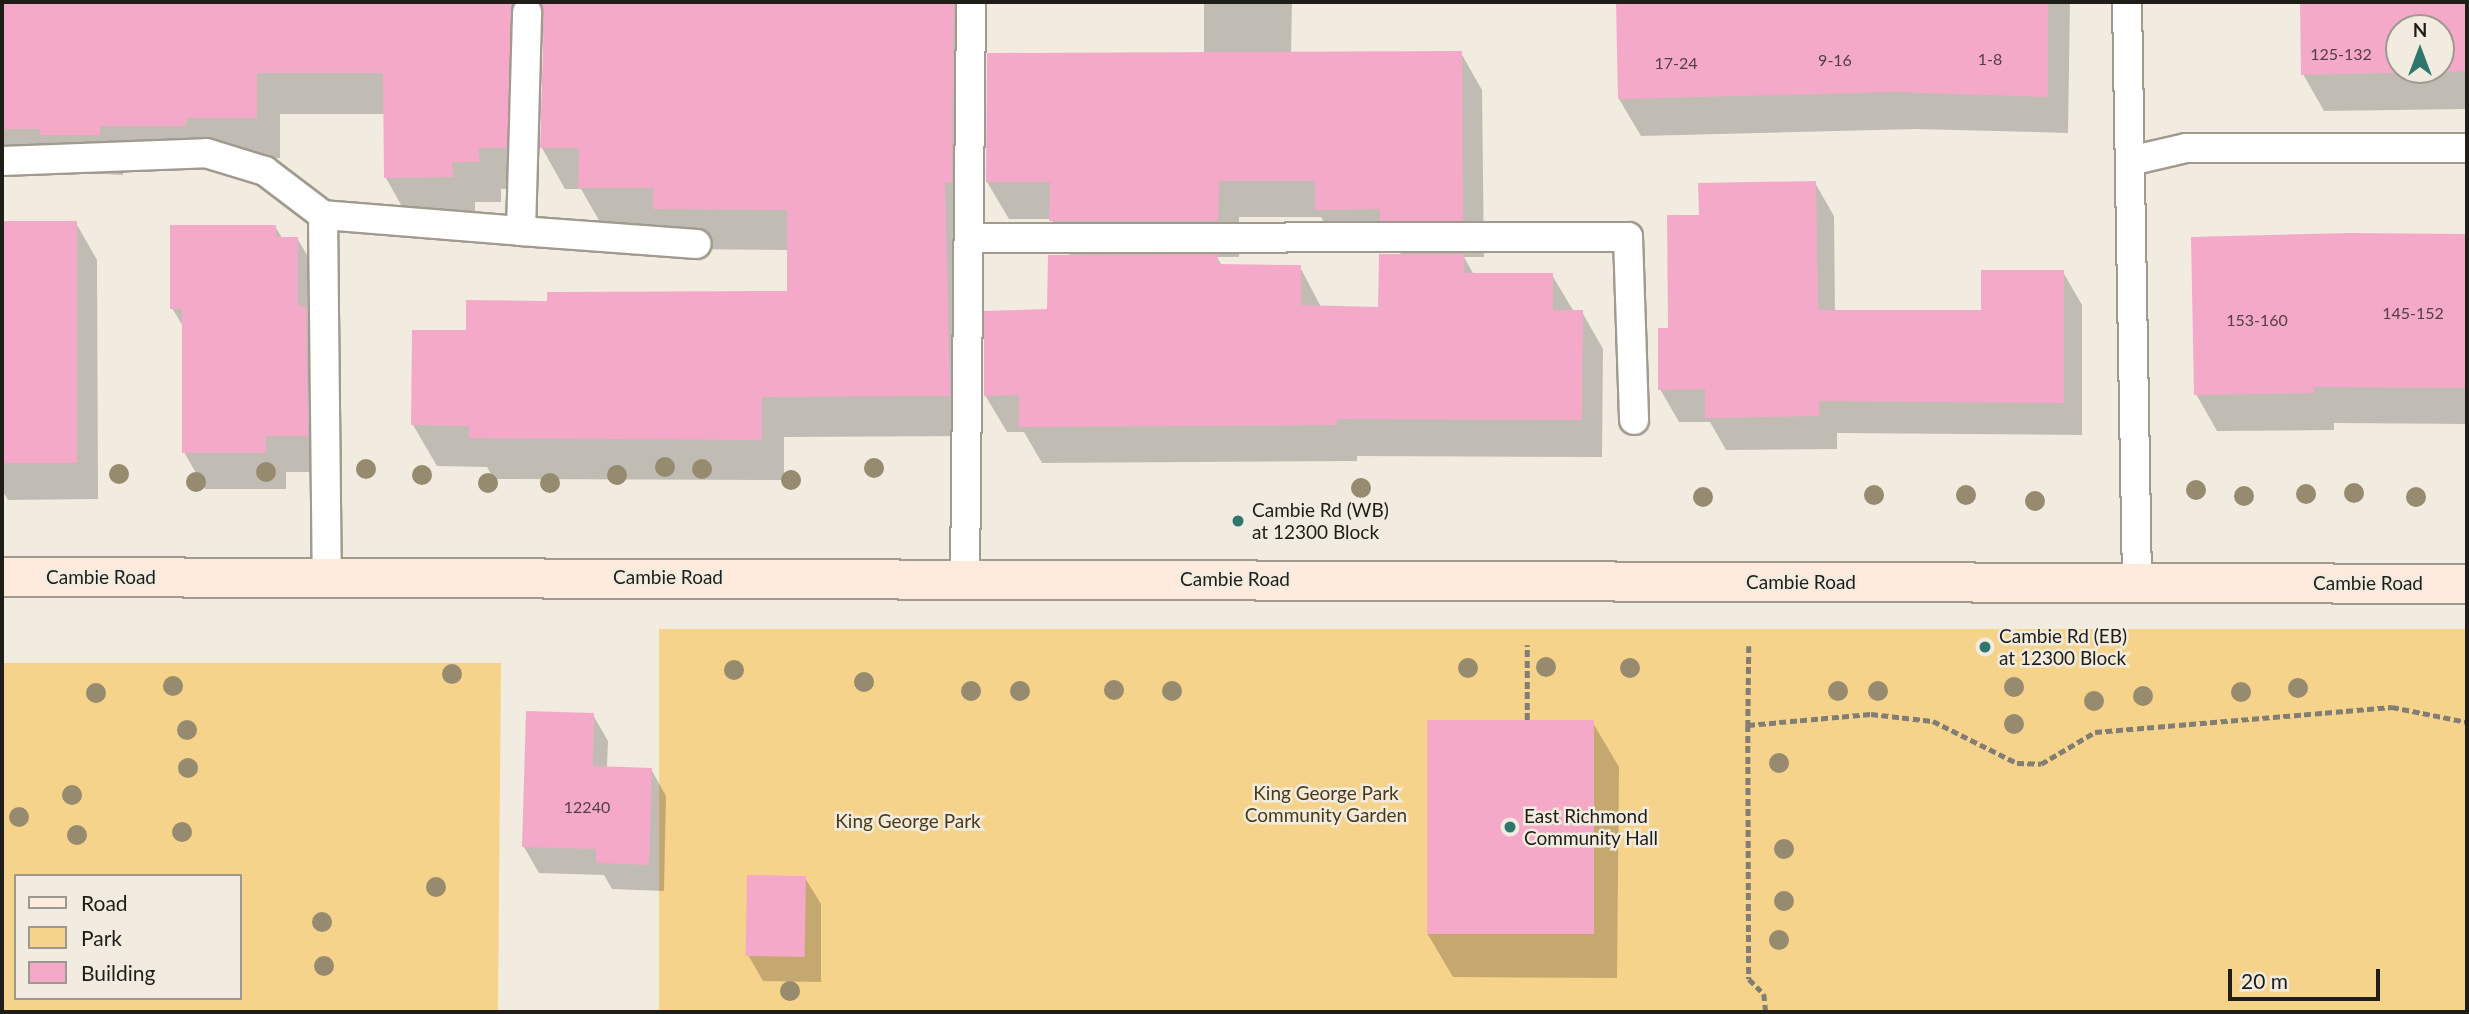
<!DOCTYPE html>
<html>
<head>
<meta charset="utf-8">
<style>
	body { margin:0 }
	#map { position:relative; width:2469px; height:1014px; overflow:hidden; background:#f2ece0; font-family:Lato,sans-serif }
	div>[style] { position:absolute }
	.green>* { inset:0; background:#f6d38b; transform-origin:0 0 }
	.shadow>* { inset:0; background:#0003 }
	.building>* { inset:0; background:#f4a9c9; transform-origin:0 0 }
	.path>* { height:4.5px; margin-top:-2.25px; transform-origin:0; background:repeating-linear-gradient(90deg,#827e75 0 7px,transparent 0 10.5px) }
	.roads { filter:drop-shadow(2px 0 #a09a8f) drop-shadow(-2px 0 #a09a8f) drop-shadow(0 2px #a09a8f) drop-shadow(0 -2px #a09a8f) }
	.lane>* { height:28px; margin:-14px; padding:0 14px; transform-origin:14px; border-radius:14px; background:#fff }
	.secondary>* { height:38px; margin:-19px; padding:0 19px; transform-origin:19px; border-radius:19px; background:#feebdd }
	.trees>* { width:20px; height:20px; margin:-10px; border-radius:50%; background:#968a6f }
	.dots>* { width:19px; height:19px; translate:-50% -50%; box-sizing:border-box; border:4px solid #f2ece0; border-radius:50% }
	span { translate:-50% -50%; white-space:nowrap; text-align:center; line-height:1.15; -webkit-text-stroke:5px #f2ece0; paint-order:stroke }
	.number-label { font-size:16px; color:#544044 }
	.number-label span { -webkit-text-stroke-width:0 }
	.poi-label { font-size:19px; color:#1f1d18 }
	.left { translate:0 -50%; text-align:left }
	.street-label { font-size:19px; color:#1f1d18 }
	.park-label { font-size:19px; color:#4a3912 }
	.frame { position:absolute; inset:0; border:4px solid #1f1d18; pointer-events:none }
	.legend { position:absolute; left:14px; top:874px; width:228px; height:126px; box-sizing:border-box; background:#f2ece0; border:2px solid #9e9990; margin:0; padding:9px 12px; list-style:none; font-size:21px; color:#1f1d18 }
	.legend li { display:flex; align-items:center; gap:14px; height:35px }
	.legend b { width:35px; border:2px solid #9e9990 }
	.north { position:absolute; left:2385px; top:14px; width:70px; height:70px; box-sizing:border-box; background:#f2ece0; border:2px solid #9e9990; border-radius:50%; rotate:0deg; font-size:19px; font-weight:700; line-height:28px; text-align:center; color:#1f1d18 }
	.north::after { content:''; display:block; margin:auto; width:24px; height:32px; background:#2f766c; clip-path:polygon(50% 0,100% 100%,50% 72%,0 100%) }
	.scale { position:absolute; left:2228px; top:969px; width:152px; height:32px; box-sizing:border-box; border:4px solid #1f1d18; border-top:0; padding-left:9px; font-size:21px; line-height:24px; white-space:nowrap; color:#1f1d18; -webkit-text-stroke:5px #f2ece0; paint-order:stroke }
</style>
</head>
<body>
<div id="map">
	<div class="green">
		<div style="left:659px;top:629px;width:1808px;height:383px"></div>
		<div style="clip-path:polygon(evenodd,2px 663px,501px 663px,498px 1012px,2px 1012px,2px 663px,16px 876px,240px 876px,240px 998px,16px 998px,16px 876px)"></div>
	</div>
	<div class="shadow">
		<div style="clip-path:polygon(2px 2px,967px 2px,973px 436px,784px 437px,784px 480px,494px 479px,487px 467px,437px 466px,413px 425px,467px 331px,549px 303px,789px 292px,788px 250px,679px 249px,604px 229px,581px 189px,565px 189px,542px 148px,545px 33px,533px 53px,529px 189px,501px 189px,501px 202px,475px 202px,475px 218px,409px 219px,386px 178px,385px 114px,280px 114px,280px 158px,123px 166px,123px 175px,2px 169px)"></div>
		<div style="clip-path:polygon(evenodd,1204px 2px,1292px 2px,1291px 55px,1461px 53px,1482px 90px,1484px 257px,1464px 257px,1474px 275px,1552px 275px,1574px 312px,1582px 312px,1603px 349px,1602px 457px,1357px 456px,1357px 461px,1042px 463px,1024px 432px,1007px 432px,985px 395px,1049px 311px,1071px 256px,1051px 219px,1009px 219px,987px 182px,1204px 56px,1204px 2px,1239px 217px,1321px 217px,1338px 247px,1396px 246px,1402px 256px,1380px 309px,1321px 307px,1300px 267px,1222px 266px,1217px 257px,1239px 257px,1239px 217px)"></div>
		<div style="clip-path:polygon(1618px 2px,2070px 2px,2068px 133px,1916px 129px,1641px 136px,1619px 99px)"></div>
		<div style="clip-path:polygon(evenodd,2302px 2px,2467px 2px,2467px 109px,2324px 111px,2303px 74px,2302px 2px,2399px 28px,2441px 28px,2441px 70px,2399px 70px,2399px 28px)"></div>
		<div style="clip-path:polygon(1815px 183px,1834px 216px,1835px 312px,1983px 312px,2063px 272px,2082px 305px,2082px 435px,1837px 433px,1837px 449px,1726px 450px,1710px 422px,1679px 422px,1660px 389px,1670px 330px,1701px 217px)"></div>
		<div style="clip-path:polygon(2px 223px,76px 223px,97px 260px,98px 499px,8px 500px,2px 490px)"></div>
		<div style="clip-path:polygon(275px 226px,282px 238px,297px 238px,319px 275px,328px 472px,286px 472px,286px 489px,205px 489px,184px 452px,184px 328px,172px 308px)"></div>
		<div style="clip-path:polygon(2467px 237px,2467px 424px,2334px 423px,2334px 430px,2217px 431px,2196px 394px,2193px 239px)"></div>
		<div style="clip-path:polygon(593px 715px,608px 741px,607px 768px,651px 769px,666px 796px,664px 891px,612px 889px,604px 875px,539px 873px,524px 847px)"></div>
		<div style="clip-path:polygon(1593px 723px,1619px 767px,1617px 978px,1453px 977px,1427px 933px)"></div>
		<div style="clip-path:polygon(805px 878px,821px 904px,821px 982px,763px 981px,748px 955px)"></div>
	</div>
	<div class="building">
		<div style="clip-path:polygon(2px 2px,514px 2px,507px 148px,479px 148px,479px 162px,452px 162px,453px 177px,384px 178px,383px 73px,257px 73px,257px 118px,186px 118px,186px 126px,100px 126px,100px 135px,40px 135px,40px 129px,2px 129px)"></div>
		<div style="clip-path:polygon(540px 2px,954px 2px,952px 182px,945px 182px,950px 396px,762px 397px,762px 440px,469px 438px,469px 426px,411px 425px,412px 330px,466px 330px,466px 300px,547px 301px,547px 292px,787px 291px,787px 210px,653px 209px,653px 188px,578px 188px,579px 148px,540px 148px,544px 12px)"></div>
		<div style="clip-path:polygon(1616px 2px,2048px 2px,2048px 97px,1894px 92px,1618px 99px)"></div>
		<div style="clip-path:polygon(evenodd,2300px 2px,2466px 2px,2467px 71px,2301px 75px,2300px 2px,2399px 28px,2441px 28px,2441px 70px,2399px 70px,2399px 28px)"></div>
		<div style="clip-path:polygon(1462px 51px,1463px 221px,1380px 221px,1380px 209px,1315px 210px,1315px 181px,1219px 181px,1218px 221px,1049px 221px,1050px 182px,986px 182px,987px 53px)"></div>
		<div style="clip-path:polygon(1816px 181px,1818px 310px,1981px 310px,1981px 270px,2064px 270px,2064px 403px,1819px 401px,1819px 416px,1705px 418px,1705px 389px,1658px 390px,1658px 328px,1668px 328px,1667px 215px,1699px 215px,1698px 183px)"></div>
		<div style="left:2px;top:221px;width:75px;height:242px"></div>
		<div style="clip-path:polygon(170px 225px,276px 225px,276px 237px,298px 237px,298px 306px,306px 306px,308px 436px,266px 436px,266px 453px,182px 453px,182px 309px,170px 309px)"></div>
		<div style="clip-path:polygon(2350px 233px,2467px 234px,2467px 388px,2314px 387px,2314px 393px,2194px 395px,2191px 237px)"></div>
		<div style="clip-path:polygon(1218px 254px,1218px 264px,1301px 265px,1301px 305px,1378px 307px,1379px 254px,1464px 254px,1464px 273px,1553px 273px,1553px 310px,1583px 310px,1582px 420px,1337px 419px,1337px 425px,1019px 427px,1019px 395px,984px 396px,984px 311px,1047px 309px,1048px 255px)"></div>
		<div style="clip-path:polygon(526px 711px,594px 713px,593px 766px,652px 768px,649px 865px,596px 863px,596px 849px,522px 847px)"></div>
		<div style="left:1427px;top:720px;width:167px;height:214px"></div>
		<div style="left:747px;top:875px;width:59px;height:81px;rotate:1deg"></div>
	</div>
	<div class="path">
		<div style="left:1749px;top:646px;width:79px;rotate:90.7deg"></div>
		<div style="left:1748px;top:725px;width:123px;rotate:-5.1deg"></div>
		<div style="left:1871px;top:714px;width:62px;rotate:6.4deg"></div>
		<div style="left:1933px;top:721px;width:94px;rotate:26.6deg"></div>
		<div style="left:2017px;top:763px;width:24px;rotate:2deg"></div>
		<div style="left:2041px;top:764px;width:63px;rotate:-30.7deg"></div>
		<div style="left:2095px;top:732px;width:298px;rotate:-4.8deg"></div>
		<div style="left:2392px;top:707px;width:76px;rotate:11.3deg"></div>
		<div style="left:1527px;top:720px;width:75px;rotate:-90deg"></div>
		<div style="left:1748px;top:725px;width:254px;rotate:89.8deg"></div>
		<div style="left:1749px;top:979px;width:21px;rotate:45deg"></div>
		<div style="left:1764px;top:994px;width:18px;rotate:84deg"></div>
	</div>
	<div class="roads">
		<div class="lane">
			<div style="left:2127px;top:2px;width:581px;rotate:89.01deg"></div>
			<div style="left:2px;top:161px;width:204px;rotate:-2.2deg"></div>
			<div style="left:206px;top:153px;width:62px;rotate:17deg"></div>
			<div style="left:265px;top:171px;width:73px;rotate:37.2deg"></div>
			<div style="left:323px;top:215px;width:363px;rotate:89.4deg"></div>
			<div style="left:2130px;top:161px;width:57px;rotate:-13.1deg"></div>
			<div style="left:2186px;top:148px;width:281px"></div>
			<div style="left:323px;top:215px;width:199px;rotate:4.6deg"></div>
			<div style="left:521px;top:231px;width:219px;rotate:-88.4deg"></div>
			<div style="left:521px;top:231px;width:176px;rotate:4.2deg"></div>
			<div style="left:969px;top:238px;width:659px;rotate:-0.09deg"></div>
			<div style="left:1628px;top:237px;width:183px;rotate:88.1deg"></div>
			<div style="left:965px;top:577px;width:575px;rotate:-89.4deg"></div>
		</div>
		<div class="secondary">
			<div style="left:2px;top:577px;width:2465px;rotate:0.16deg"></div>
		</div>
	</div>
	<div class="trees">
		<div style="left:665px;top:467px"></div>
		<div style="left:874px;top:468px"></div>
		<div style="left:366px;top:469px"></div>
		<div style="left:702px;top:469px"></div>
		<div style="left:266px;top:472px"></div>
		<div style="left:119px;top:474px"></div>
		<div style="left:422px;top:475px"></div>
		<div style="left:617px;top:475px"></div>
		<div style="left:791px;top:480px"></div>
		<div style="left:196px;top:482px"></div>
		<div style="left:488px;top:483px"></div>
		<div style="left:550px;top:483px"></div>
		<div style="left:1361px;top:488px"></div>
		<div style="left:2196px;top:490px"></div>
		<div style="left:2354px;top:493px"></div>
		<div style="left:2306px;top:494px"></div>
		<div style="left:1874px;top:495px"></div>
		<div style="left:1966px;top:495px"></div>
		<div style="left:2244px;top:496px"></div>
		<div style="left:1703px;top:497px"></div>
		<div style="left:2416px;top:497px"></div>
		<div style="left:2035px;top:501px"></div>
		<div style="left:1546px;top:667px"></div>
		<div style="left:1468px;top:668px"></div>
		<div style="left:1630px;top:668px"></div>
		<div style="left:734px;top:670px"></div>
		<div style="left:452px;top:674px"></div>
		<div style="left:864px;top:682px"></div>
		<div style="left:173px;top:686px"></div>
		<div style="left:2014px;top:687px"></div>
		<div style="left:2298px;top:688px"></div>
		<div style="left:1114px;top:690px"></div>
		<div style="left:971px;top:691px"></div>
		<div style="left:1020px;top:691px"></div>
		<div style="left:1172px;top:691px"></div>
		<div style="left:1838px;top:691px"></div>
		<div style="left:1878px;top:691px"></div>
		<div style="left:2241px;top:692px"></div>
		<div style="left:96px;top:693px"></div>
		<div style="left:2143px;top:696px"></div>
		<div style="left:2094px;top:701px"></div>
		<div style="left:2014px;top:724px"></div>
		<div style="left:187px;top:730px"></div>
		<div style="left:1779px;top:763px"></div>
		<div style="left:188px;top:768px"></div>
		<div style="left:72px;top:795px"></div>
		<div style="left:19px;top:817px"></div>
		<div style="left:182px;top:832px"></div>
		<div style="left:77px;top:835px"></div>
		<div style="left:1784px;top:849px"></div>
		<div style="left:436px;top:887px"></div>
		<div style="left:1784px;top:901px"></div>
		<div style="left:322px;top:922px"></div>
		<div style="left:1779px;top:940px"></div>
		<div style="left:324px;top:966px"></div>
		<div style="left:790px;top:991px"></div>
	</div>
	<div class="dots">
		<div style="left:1238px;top:521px;background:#2f766c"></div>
		<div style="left:1985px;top:647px;background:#2f766c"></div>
		<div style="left:1510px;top:827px;background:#2f766c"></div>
	</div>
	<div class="number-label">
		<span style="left:2341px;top:54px">125-132</span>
		<span style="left:1990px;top:59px">1-8</span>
		<span style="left:1835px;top:60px">9-16</span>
		<span style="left:1676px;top:63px">17-24</span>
		<span style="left:2413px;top:313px">145-152</span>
		<span style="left:2257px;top:320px">153-160</span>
		<span style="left:587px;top:807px">12240</span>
	</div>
	<div class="poi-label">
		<span class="left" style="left:1252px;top:521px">Cambie Rd (WB)<br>at 12300 Block</span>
		<span class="left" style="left:1999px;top:647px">Cambie Rd (EB)<br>at 12300 Block</span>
		<span class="left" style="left:1524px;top:827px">East Richmond<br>Community Hall</span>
	</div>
	<div class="street-label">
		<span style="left:101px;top:577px">Cambie Road</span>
		<span style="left:668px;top:577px">Cambie Road</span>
		<span style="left:1235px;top:579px">Cambie Road</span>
		<span style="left:1801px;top:582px">Cambie Road</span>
		<span style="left:2368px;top:583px">Cambie Road</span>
	</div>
	<div class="park-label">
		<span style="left:1326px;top:804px">King George Park<br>Community Garden</span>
		<span style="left:908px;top:821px">King George Park</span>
	</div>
	<div class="frame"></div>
	<ul class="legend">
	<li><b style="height:9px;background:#feebdd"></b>Road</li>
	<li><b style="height:19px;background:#f6d38b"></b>Park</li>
	<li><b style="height:19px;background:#f4a9c9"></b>Building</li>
	</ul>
	<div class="north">N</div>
	<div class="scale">20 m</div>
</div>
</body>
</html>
